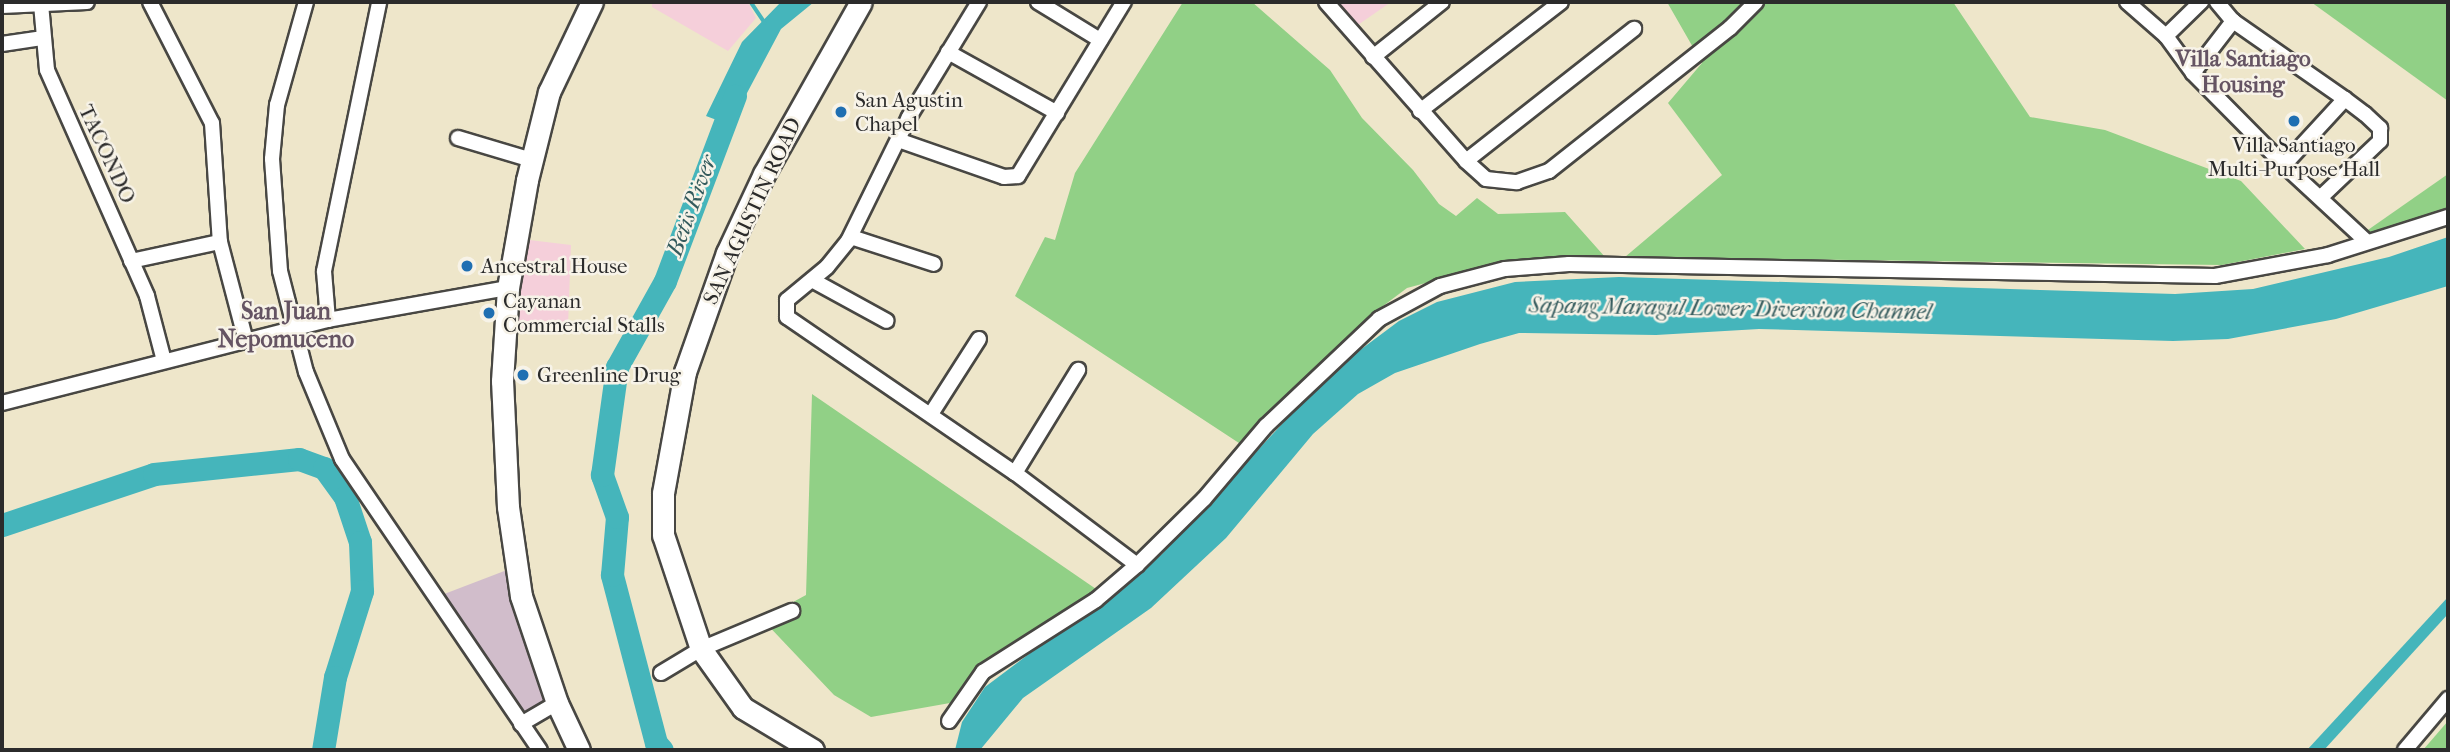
<!DOCTYPE html>
<html>
<head>
<meta charset="utf-8">
<style>
	body { margin:0 }
	#map { position:relative; width:2450px; height:752px; overflow:hidden; background:#eee6ca; font-family:"IM FELL French Canon",serif }
	div>[style] { position:absolute }
	.built>* { inset:0; background:#f5cfda }
	.industrial>* { inset:0; background:#d1bdcb }
	.green>* { inset:0; background:#91d086 }
	.water>* { inset:0; background:#45b5bb }
	.stream>* { height:3.5px; margin:-1.75px; padding:0 1.75px; transform-origin:1.75px; border-radius:1.75px; background:#45b5bb }
	.river>* { height:23px; margin:-11.5px; padding:0 11.5px; transform-origin:11.5px; border-radius:11.5px; background:#45b5bb }
	.roads { filter:drop-shadow(2px 0 #484743) drop-shadow(-2px 0 #484743) drop-shadow(0 2px #484743) drop-shadow(0 -2px #484743) }
	.street>* { height:14px; margin:-7px; padding:0 7px; transform-origin:7px; border-radius:7px; background:#fff }
	.secondary>* { height:21px; margin:-10.5px; padding:0 10.5px; transform-origin:10.5px; border-radius:10.5px; background:#fff }
	.dots>* { width:19px; height:19px; translate:-50% -50%; box-sizing:border-box; border:4px solid #f7f3e8; border-radius:50% }
	span { translate:-50% -50%; white-space:nowrap; text-align:center; line-height:1.15; -webkit-text-stroke:5px #f7f3e8; paint-order:stroke }
	.poi-label { font-size:21px; color:#2b2b2b }
	.left { translate:0 -50%; text-align:left }
	.street-label { font-size:21px; color:#2b2b2b }
	.neighbourhood-label { font-size:23px; color:#655463; font-weight:700 }
	.water-label { font-size:23px; color:#345b5d; font-style:italic }
	.quarter-label { font-size:24px; color:#655463; font-weight:700 }
	.frame { position:absolute; inset:0; border:4px solid #2b2b2b; pointer-events:none }
</style>
</head>
<body>
<div id="map">
	<div class="built">
		<div style="clip-path:polygon(652px 2px,748px 2px,756px 18px,728px 51px,652px 7px)"></div>
		<div style="clip-path:polygon(1336px 2px,1391px 2px,1355px 27px)"></div>
		<div style="clip-path:polygon(521px 239px,571px 245px,568px 326px,507px 332px)"></div>
	</div>
	<div class="industrial">
		<div style="clip-path:polygon(507px 570px,554px 704px,525px 721px,439px 596px)"></div>
	</div>
	<div class="green">
		<div style="clip-path:polygon(1183px 2px,1252px 2px,1330px 70px,1362px 118px,1413px 170px,1439px 204px,1456px 216px,1477px 198px,1498px 214px,1565px 212px,1605px 257px,1504px 262px,1407px 288px,1375px 312px,1242px 445px,1015px 296px,1045px 237px,1055px 240px,1075px 173px)"></div>
		<div style="clip-path:polygon(1667px 2px,1953px 2px,2030px 117px,2105px 130px,2241px 181px,2305px 249px,2222px 265px,1625px 257px,1722px 175px,1668px 103px,1702px 63px)"></div>
		<div style="clip-path:polygon(2311px 2px,2448px 2px,2448px 101px)"></div>
		<div style="clip-path:polygon(2448px 174px,2448px 212px,2374px 238px,2365px 232px)"></div>
		<div style="clip-path:polygon(812px 394px,1096px 589px,979px 668px,950px 703px,871px 717px,834px 695px,762px 619px,806px 595px)"></div>
		<div style="clip-path:polygon(2448px 721px,2448px 750px,2423px 750px)"></div>
	</div>
	<div class="water">
		<div style="clip-path:polygon(781px 2px,814px 2px,781px 29px,730px 125px,706px 116px,742px 42px)"></div>
		<div style="clip-path:polygon(2448px 237px,2448px 286px,2336px 319px,2228px 339px,2173px 341px,1759px 329px,1656px 335px,1519px 333px,1480px 344px,1395px 373px,1358px 394px,1313px 434px,1226px 538px,1151px 608px,1023px 698px,980px 750px,955px 750px,962px 722px,985px 687px,1162px 554px,1328px 374px,1399px 321px,1437px 302px,1515px 282px,1619px 277px,2175px 294px,2253px 289px,2389px 257px)"></div>
		<div style="clip-path:polygon(2448px 597px,2448px 614px,2324px 750px,2307px 750px)"></div>
	</div>
	<div class="stream">
		<div style="left:751px;top:2px;width:25px;rotate:56deg"></div>
	</div>
	<div class="river">
		<div style="left:2px;top:525px;width:160px;rotate:-18.5deg"></div>
		<div style="left:154px;top:474px;width:146px;rotate:-5.9deg"></div>
		<div style="left:299px;top:459px;width:27px;rotate:20deg"></div>
		<div style="left:324px;top:468px;width:36px;rotate:54deg"></div>
		<div style="left:345px;top:497px;width:47px;rotate:71.6deg"></div>
		<div style="left:360px;top:542px;width:49px;rotate:87.7deg"></div>
		<div style="left:362px;top:591px;width:90px;rotate:107.4deg"></div>
		<div style="left:335px;top:677px;width:74px;rotate:99.3deg"></div>
		<div style="left:662px;top:750px;width:9px;rotate:-131deg"></div>
		<div style="left:656px;top:743px;width:174px;rotate:-104.7deg"></div>
		<div style="left:612px;top:575px;width:58px;rotate:-85.1deg"></div>
		<div style="left:617px;top:517px;width:45px;rotate:-109.7deg"></div>
		<div style="left:602px;top:475px;width:109px;rotate:-82.1deg"></div>
		<div style="left:617px;top:367px;width:98px;rotate:-60.8deg"></div>
		<div style="left:665px;top:281px;width:198px;rotate:-69.3deg"></div>
	</div>
	<div class="roads">
		<div class="street">
			<div style="left:150px;top:2px;width:136px;rotate:62.9deg"></div>
			<div style="left:212px;top:123px;width:119px;rotate:86.2deg"></div>
			<div style="left:220px;top:242px;width:102px;rotate:75.3deg"></div>
			<div style="left:306px;top:2px;width:107px;rotate:105.7deg"></div>
			<div style="left:277px;top:105px;width:54px;rotate:95.3deg"></div>
			<div style="left:272px;top:159px;width:112px;rotate:85.9deg"></div>
			<div style="left:280px;top:271px;width:104px;rotate:75.6deg"></div>
			<div style="left:306px;top:372px;width:94px;rotate:67.5deg"></div>
			<div style="left:342px;top:459px;width:352px;rotate:55.8deg"></div>
			<div style="left:979px;top:2px;width:135px;rotate:121.3deg"></div>
			<div style="left:909px;top:117px;width:138px;rotate:116.2deg"></div>
			<div style="left:848px;top:241px;width:33px;rotate:129deg"></div>
			<div style="left:827px;top:267px;width:52px;rotate:140.5deg"></div>
			<div style="left:787px;top:300px;width:17px;rotate:90deg"></div>
			<div style="left:787px;top:317px;width:276px;rotate:34.4deg"></div>
			<div style="left:1015px;top:473px;width:153px;rotate:37deg"></div>
			<div style="left:1038px;top:2px;width:73px;rotate:31.5deg"></div>
			<div style="left:1326px;top:2px;width:212px;rotate:48.6deg"></div>
			<div style="left:1466px;top:161px;width:27px;rotate:42deg"></div>
			<div style="left:1486px;top:179px;width:31px;rotate:6deg"></div>
			<div style="left:1517px;top:182px;width:34px;rotate:-19deg"></div>
			<div style="left:1549px;top:171px;width:231px;rotate:-38.3deg"></div>
			<div style="left:1730px;top:28px;width:37px;rotate:-45deg"></div>
			<div style="left:2127px;top:2px;width:52px;rotate:41.1deg"></div>
			<div style="left:2166px;top:36px;width:46px;rotate:53.9deg"></div>
			<div style="left:2193px;top:73px;width:129px;rotate:45.3deg"></div>
			<div style="left:2284px;top:165px;width:112px;rotate:42.8deg"></div>
			<div style="left:2217px;top:2px;width:25px;rotate:50deg"></div>
			<div style="left:2233px;top:21px;width:136px;rotate:34.9deg"></div>
			<div style="left:41px;top:4px;width:66px;rotate:84.8deg"></div>
			<div style="left:47px;top:70px;width:247px;rotate:66.1deg"></div>
			<div style="left:147px;top:296px;width:67px;rotate:75.3deg"></div>
			<div style="left:2px;top:6px;width:85px;rotate:-2.7deg"></div>
			<div style="left:2166px;top:36px;width:49px;rotate:-44.2deg"></div>
			<div style="left:2px;top:44px;width:40px;rotate:-8.5deg"></div>
			<div style="left:948px;top:52px;width:125px;rotate:29.2deg"></div>
			<div style="left:1373px;top:57px;width:88px;rotate:-38.6deg"></div>
			<div style="left:2193px;top:73px;width:66px;rotate:-52.4deg"></div>
			<div style="left:1420px;top:111px;width:178px;rotate:-37.7deg"></div>
			<div style="left:458px;top:138px;width:77px;rotate:16.6deg"></div>
			<div style="left:898px;top:140px;width:112px;rotate:19.2deg"></div>
			<div style="left:1004px;top:177px;width:14px;rotate:-4deg"></div>
			<div style="left:1018px;top:176px;width:204px;rotate:-58.7deg"></div>
			<div style="left:1466px;top:161px;width:214px;rotate:-38.2deg"></div>
			<div style="left:2284px;top:165px;width:90px;rotate:-47.3deg"></div>
			<div style="left:2345px;top:99px;width:25px;rotate:37deg"></div>
			<div style="left:2365px;top:114px;width:21px;rotate:43deg"></div>
			<div style="left:2380px;top:128px;width:13px;rotate:90deg"></div>
			<div style="left:2380px;top:141px;width:80px;rotate:136.5deg"></div>
			<div style="left:851px;top:237px;width:87px;rotate:18deg"></div>
			<div style="left:131px;top:261px;width:91px;rotate:-12.1deg"></div>
			<div style="left:812px;top:280px;width:85px;rotate:28.7deg"></div>
			<div style="left:328px;top:320px;width:49px;rotate:-94.7deg"></div>
			<div style="left:324px;top:271px;width:275px;rotate:-78.4deg"></div>
			<div style="left:2px;top:403px;width:336px;rotate:-14.3deg"></div>
			<div style="left:328px;top:320px;width:183px;rotate:-10.1deg"></div>
			<div style="left:931px;top:414px;width:89px;rotate:-57.4deg"></div>
			<div style="left:1015px;top:473px;width:121px;rotate:-58.5deg"></div>
			<div style="left:661px;top:673px;width:47px;rotate:-31deg"></div>
			<div style="left:701px;top:649px;width:99px;rotate:-22.7deg"></div>
			<div style="left:949px;top:721px;width:60px;rotate:-55.2deg"></div>
			<div style="left:983px;top:672px;width:134px;rotate:-32.5deg"></div>
			<div style="left:1096px;top:600px;width:54px;rotate:-40.5deg"></div>
			<div style="left:1137px;top:565px;width:94px;rotate:-44.6deg"></div>
			<div style="left:1204px;top:499px;width:96px;rotate:-49.7deg"></div>
			<div style="left:1266px;top:426px;width:156px;rotate:-43.4deg"></div>
			<div style="left:1379px;top:319px;width:69px;rotate:-28.4deg"></div>
			<div style="left:1440px;top:286px;width:67px;rotate:-14.7deg"></div>
			<div style="left:1505px;top:269px;width:64px;rotate:-4.5deg"></div>
			<div style="left:1569px;top:264px;width:646px;rotate:1.06deg"></div>
			<div style="left:2215px;top:276px;width:115px;rotate:-10.5deg"></div>
			<div style="left:2328px;top:255px;width:126px;rotate:-17.6deg"></div>
			<div style="left:521px;top:724px;width:42px;rotate:-30.3deg"></div>
			<div style="left:2405px;top:750px;width:67px;rotate:-49.9deg"></div>
		</div>
		<div class="secondary">
			<div style="left:579px;top:750px;width:52px;rotate:-115.1deg"></div>
			<div style="left:557px;top:703px;width:113px;rotate:-108.6deg"></div>
			<div style="left:521px;top:596px;width:90px;rotate:-98.3deg"></div>
			<div style="left:508px;top:507px;width:126px;rotate:-92.7deg"></div>
			<div style="left:502px;top:381px;width:93px;rotate:-86.3deg"></div>
			<div style="left:508px;top:288px;width:110px;rotate:-80deg"></div>
			<div style="left:527px;top:180px;width:91px;rotate:-76deg"></div>
			<div style="left:549px;top:92px;width:100px;rotate:-64.5deg"></div>
			<div style="left:813px;top:750px;width:82px;rotate:-149deg"></div>
			<div style="left:743px;top:708px;width:72px;rotate:-125.4deg"></div>
			<div style="left:701px;top:649px;width:120px;rotate:-108.4deg"></div>
			<div style="left:663px;top:535px;width:42px;rotate:-90deg"></div>
			<div style="left:663px;top:493px;width:123px;rotate:-79.7deg"></div>
			<div style="left:685px;top:372px;width:126px;rotate:-70.6deg"></div>
			<div style="left:727px;top:253px;width:87px;rotate:-64.9deg"></div>
			<div style="left:764px;top:174px;width:197px;rotate:-60.6deg"></div>
		</div>
	</div>
	<div class="dots">
		<div style="left:841px;top:112px;background:#1f6fb2"></div>
		<div style="left:2294px;top:121px;background:#1f6fb2"></div>
		<div style="left:467px;top:266px;background:#1f6fb2"></div>
		<div style="left:489px;top:313px;background:#1f6fb2"></div>
		<div style="left:523px;top:375px;background:#1f6fb2"></div>
	</div>
	<div class="poi-label">
		<span class="left" style="left:855px;top:112px">San Agustin<br>Chapel</span>
		<span style="left:2294px;top:157px">Villa Santiago<br>Multi-Purpose Hall</span>
		<span class="left" style="left:481px;top:266px">Ancestral House</span>
		<span class="left" style="left:503px;top:313px">Cayanan<br>Commercial Stalls</span>
		<span class="left" style="left:537px;top:375px">Greenline Drug</span>
	</div>
	<div class="street-label">
		<span style="left:107px;top:154px;rotate:65deg">TACONDO</span>
		<span style="left:752px;top:211px;rotate:-65deg">SAN AGUSTIN ROAD</span>
	</div>
	<div class="neighbourhood-label">
		<span style="left:2243px;top:72px">Villa Santiago<br>Housing</span>
	</div>
	<div class="water-label">
		<span style="left:692px;top:206px;rotate:-70deg">Betis River</span>
		<span style="left:1730px;top:309px;rotate:1deg">Sapang Maragul Lower Diversion Channel</span>
	</div>
	<div class="quarter-label">
		<span style="left:286px;top:326px">San Juan<br>Nepomuceno</span>
	</div>
	<div class="frame"></div>
</div>
</body>
</html>
